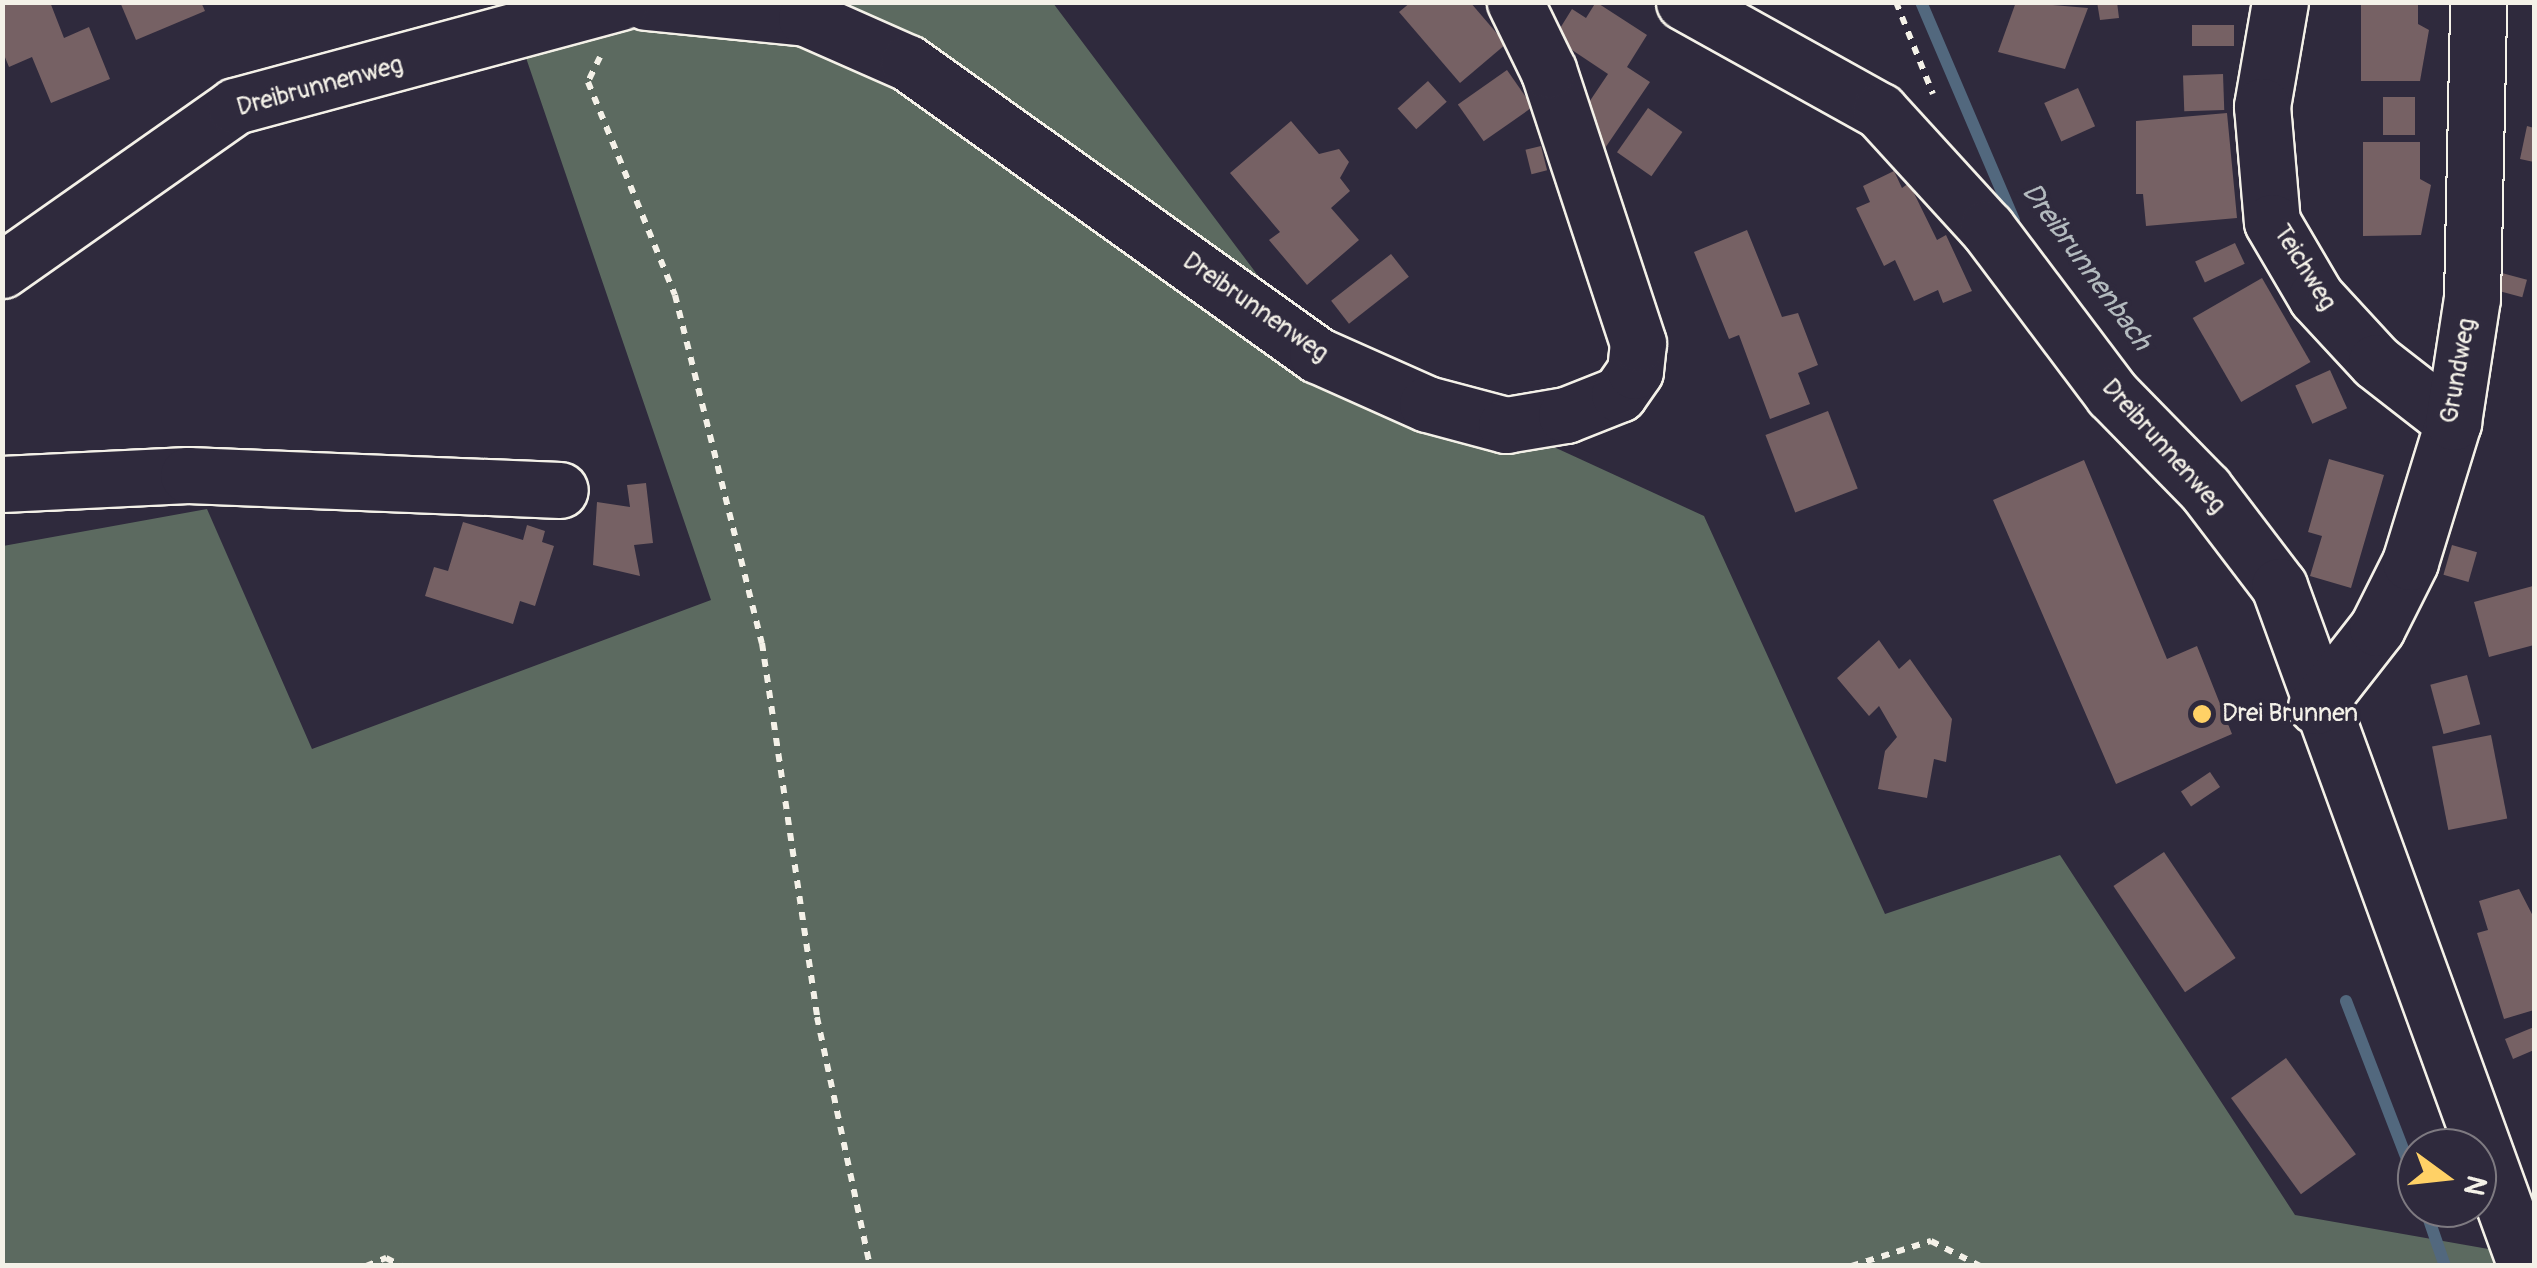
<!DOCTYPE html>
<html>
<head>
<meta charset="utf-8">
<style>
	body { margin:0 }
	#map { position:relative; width:2537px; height:1268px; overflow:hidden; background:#2f2a3d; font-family:Pangolin,sans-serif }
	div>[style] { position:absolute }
	.green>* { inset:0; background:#5c6a60 }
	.stream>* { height:12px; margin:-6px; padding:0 6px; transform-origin:6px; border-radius:6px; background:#52687e }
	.building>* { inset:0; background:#766164; transform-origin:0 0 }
	.path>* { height:6px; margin-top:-3px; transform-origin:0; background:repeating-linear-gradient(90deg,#f4f1e8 0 8px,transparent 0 16px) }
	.roads { filter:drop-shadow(2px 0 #f4f1e8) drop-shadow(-2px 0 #f4f1e8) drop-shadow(0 2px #f4f1e8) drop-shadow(0 -2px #f4f1e8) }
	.minor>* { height:55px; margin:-27.5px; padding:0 27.5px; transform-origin:27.5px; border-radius:27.5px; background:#2f2a3d }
	.dots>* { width:28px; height:28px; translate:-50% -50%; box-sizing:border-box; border:5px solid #2f2a3d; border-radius:50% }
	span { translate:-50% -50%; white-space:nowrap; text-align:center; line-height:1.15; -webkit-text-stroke:8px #2f2a3d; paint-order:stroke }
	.street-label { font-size:25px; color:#f4f1e8 }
	.poi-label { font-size:25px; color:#f4f1e8 }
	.left { translate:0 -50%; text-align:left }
	.water-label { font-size:28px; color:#b3babe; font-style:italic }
	.frame { position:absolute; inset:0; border:5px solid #f4f1e8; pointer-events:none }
	.north { position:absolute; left:2397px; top:1128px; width:100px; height:100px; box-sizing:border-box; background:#2f2a3d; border:2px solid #7e7a81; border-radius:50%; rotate:105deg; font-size:28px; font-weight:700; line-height:40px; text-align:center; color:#f4f1e8 }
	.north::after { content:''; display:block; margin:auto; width:35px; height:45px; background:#ffd166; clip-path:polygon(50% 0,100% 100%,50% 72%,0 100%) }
</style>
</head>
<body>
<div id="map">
	<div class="green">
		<div style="clip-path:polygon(507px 2px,1053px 3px,1323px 362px,1506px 425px,1704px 516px,1885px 914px,2060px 855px,2295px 1215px,2534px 1257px,2534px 1266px,3px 1266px,3px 546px,207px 509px,312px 749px,711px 600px)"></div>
	</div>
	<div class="stream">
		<div style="left:1921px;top:2px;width:237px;rotate:66.9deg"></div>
		<div style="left:2346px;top:1001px;width:197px;rotate:68.9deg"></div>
		<div style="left:2425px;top:1208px;width:61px;rotate:71deg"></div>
	</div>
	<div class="building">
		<div style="clip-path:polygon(50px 2px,64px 38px,89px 27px,110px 79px,51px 103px,32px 57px,9px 67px,2px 50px,2px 3px)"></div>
		<div style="clip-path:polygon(120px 2px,201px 2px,205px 11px,136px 40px)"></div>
		<div style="clip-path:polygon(1411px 2px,1470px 2px,1506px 44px,1460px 83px,1399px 12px)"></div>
		<div style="clip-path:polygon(1596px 2px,1647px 35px,1627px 67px,1650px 82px,1601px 154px,1569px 132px,1608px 74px,1554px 38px,1572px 9px,1586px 18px)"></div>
		<div style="clip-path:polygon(2016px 2px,2088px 8px,2065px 69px,1998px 52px)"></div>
		<div style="clip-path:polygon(2097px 2px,2117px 2px,2119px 18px,2100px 20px)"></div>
		<div style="clip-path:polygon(2361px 2px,2418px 2px,2418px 24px,2429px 30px,2420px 81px,2361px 81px)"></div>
		<div style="left:2192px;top:25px;width:42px;height:21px"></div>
		<div style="left:1507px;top:70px;width:45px;height:60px;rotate:55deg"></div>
		<div style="left:2223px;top:74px;width:36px;height:40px;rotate:88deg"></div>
		<div style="left:1428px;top:81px;width:28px;height:41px;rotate:48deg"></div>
		<div style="left:2078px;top:88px;width:42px;height:37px;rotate:66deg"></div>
		<div style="left:2383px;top:97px;width:32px;height:38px"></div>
		<div style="left:1648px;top:108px;width:42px;height:54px;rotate:35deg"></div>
		<div style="clip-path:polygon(2227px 113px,2237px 218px,2146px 226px,2143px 194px,2136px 194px,2136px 121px)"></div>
		<div style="clip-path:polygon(1291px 121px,1319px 154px,1339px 149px,1349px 162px,1340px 178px,1350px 191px,1331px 208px,1359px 240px,1307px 285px,1269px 240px,1280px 232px,1230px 173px)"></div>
		<div style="clip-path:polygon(2527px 126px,2534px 128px,2534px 162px,2520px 159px)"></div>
		<div style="clip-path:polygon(2363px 142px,2420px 142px,2420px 179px,2431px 185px,2421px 235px,2363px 236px)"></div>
		<div style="left:1541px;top:146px;width:25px;height:16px;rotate:76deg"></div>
		<div style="clip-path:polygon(1894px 171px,1902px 188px,1909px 183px,1937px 240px,1946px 235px,1972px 291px,1943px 303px,1938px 290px,1914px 301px,1895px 260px,1884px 266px,1856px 208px,1870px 202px,1863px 186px)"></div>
		<div style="clip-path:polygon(1747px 230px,1782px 317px,1798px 313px,1818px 365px,1798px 373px,1810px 404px,1770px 419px,1739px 335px,1729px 339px,1694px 252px)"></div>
		<div style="left:2235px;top:243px;width:23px;height:44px;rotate:65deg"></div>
		<div style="left:1391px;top:254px;width:29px;height:76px;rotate:52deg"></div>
		<div style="left:2498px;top:272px;width:30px;height:18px;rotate:15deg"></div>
		<div style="left:2262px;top:278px;width:97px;height:80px;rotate:60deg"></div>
		<div style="left:2330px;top:370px;width:42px;height:38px;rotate:66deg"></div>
		<div style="left:1828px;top:411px;width:83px;height:67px;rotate:69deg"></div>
		<div style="clip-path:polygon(2329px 459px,2384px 475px,2351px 588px,2310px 576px,2322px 536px,2308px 532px)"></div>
		<div style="clip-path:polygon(2084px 460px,2167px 659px,2197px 646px,2232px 734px,2116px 784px,1993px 500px)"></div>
		<div style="clip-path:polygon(646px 483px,653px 543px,634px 545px,640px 576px,593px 565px,597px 502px,630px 507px,627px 485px)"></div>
		<div style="clip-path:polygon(463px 522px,523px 540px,527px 525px,545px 531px,542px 542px,554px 546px,535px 606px,520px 601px,513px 624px,425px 596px,434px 567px,448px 571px)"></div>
		<div style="left:2452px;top:545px;width:26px;height:31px;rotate:16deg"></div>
		<div style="clip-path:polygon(2533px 586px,2534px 645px,2489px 657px,2474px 602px)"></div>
		<div style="clip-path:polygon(1879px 640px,1899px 669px,1910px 659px,1952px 719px,1946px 762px,1934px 759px,1927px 798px,1878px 789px,1885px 751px,1897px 737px,1879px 706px,1869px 716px,1837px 678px)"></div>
		<div style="left:2467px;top:675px;width:51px;height:38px;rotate:75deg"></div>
		<div style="left:2491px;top:735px;width:85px;height:60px;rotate:79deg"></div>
		<div style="left:2210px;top:772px;width:18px;height:35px;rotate:56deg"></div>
		<div style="left:2164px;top:852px;width:128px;height:61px;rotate:56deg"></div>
		<div style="clip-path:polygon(2519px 889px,2534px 918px,2534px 1010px,2504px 1019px,2477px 933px,2488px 930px,2479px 901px)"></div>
		<div style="clip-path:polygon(2534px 1027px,2534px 1050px,2513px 1059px,2505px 1039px)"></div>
		<div style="left:2286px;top:1058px;width:119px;height:68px;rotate:54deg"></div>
	</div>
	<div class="path">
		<div style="left:1896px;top:2px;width:99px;rotate:68.1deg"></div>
		<div style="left:600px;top:57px;width:28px;rotate:116deg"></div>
		<div style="left:588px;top:82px;width:230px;rotate:67.8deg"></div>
		<div style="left:675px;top:295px;width:359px;rotate:76deg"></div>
		<div style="left:762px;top:643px;width:378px;rotate:81.6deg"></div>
		<div style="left:817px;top:1017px;width:255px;rotate:78deg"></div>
		<div style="left:366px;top:1266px;width:22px;rotate:-22deg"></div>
		<div style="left:386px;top:1258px;width:18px;rotate:27deg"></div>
		<div style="left:1851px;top:1266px;width:84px;rotate:-17.4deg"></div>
		<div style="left:1931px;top:1241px;width:55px;rotate:27deg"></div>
	</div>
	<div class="roads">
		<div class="minor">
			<div style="left:646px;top:2px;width:161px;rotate:5.7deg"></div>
			<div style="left:806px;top:18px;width:111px;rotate:23.8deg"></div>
			<div style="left:908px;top:63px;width:503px;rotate:35.52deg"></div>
			<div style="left:1317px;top:355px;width:120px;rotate:24deg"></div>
			<div style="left:1427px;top:404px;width:82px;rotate:14.9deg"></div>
			<div style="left:1506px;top:425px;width:61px;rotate:-9.5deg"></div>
			<div style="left:1566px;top:415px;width:57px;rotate:-21.6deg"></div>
			<div style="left:1619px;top:394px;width:28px;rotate:-55deg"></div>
			<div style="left:1635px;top:371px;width:28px;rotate:-84deg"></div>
			<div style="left:1638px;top:343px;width:287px;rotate:-108.2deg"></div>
			<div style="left:1548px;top:70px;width:76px;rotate:-115.9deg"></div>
			<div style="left:1684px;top:2px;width:224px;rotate:29.1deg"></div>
			<div style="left:1880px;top:111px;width:159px;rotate:47.6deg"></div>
			<div style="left:1987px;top:228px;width:208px;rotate:53deg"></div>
			<div style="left:2112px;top:394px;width:133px;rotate:45.6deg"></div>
			<div style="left:2205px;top:489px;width:122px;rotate:52.7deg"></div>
			<div style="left:2279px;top:586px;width:723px;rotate:70.04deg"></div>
			<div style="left:2280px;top:2px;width:106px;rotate:99.8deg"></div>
			<div style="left:2262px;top:106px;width:116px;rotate:85.1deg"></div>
			<div style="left:2272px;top:222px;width:87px;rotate:59.6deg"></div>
			<div style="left:2316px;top:297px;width:88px;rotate:47.3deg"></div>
			<div style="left:2376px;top:362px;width:98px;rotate:37.9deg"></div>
			<div style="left:2px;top:270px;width:285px;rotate:-35.1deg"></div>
			<div style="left:235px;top:106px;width:399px;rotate:-15.1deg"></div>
			<div style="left:2px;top:484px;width:186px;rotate:-2.8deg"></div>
			<div style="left:188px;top:475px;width:372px;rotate:2.3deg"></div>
			<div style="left:2316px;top:706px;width:99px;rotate:-52deg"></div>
			<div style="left:2377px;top:628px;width:74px;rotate:-63.4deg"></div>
			<div style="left:2410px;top:562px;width:146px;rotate:-72.9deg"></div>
			<div style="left:2453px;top:422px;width:125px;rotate:-81.3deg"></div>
			<div style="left:2472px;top:298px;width:296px;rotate:-88.8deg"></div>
		</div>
	</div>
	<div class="dots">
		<div style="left:2202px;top:714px;background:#ffd166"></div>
	</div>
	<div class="street-label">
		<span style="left:320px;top:87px;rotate:-15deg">Dreibrunnenweg</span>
		<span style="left:2304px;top:268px;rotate:58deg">Teichweg</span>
		<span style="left:1255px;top:308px;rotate:35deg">Dreibrunnenweg</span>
		<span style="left:2459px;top:371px;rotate:-80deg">Grundweg</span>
		<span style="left:2163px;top:447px;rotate:48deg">Dreibrunnenweg</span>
	</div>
	<div class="poi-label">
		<span class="left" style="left:2222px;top:714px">Drei Brunnen</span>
	</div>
	<div class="water-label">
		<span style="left:2086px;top:267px;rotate:54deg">Dreibrunnenbach</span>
	</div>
	<div class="frame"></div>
	<div class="north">N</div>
</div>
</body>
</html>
